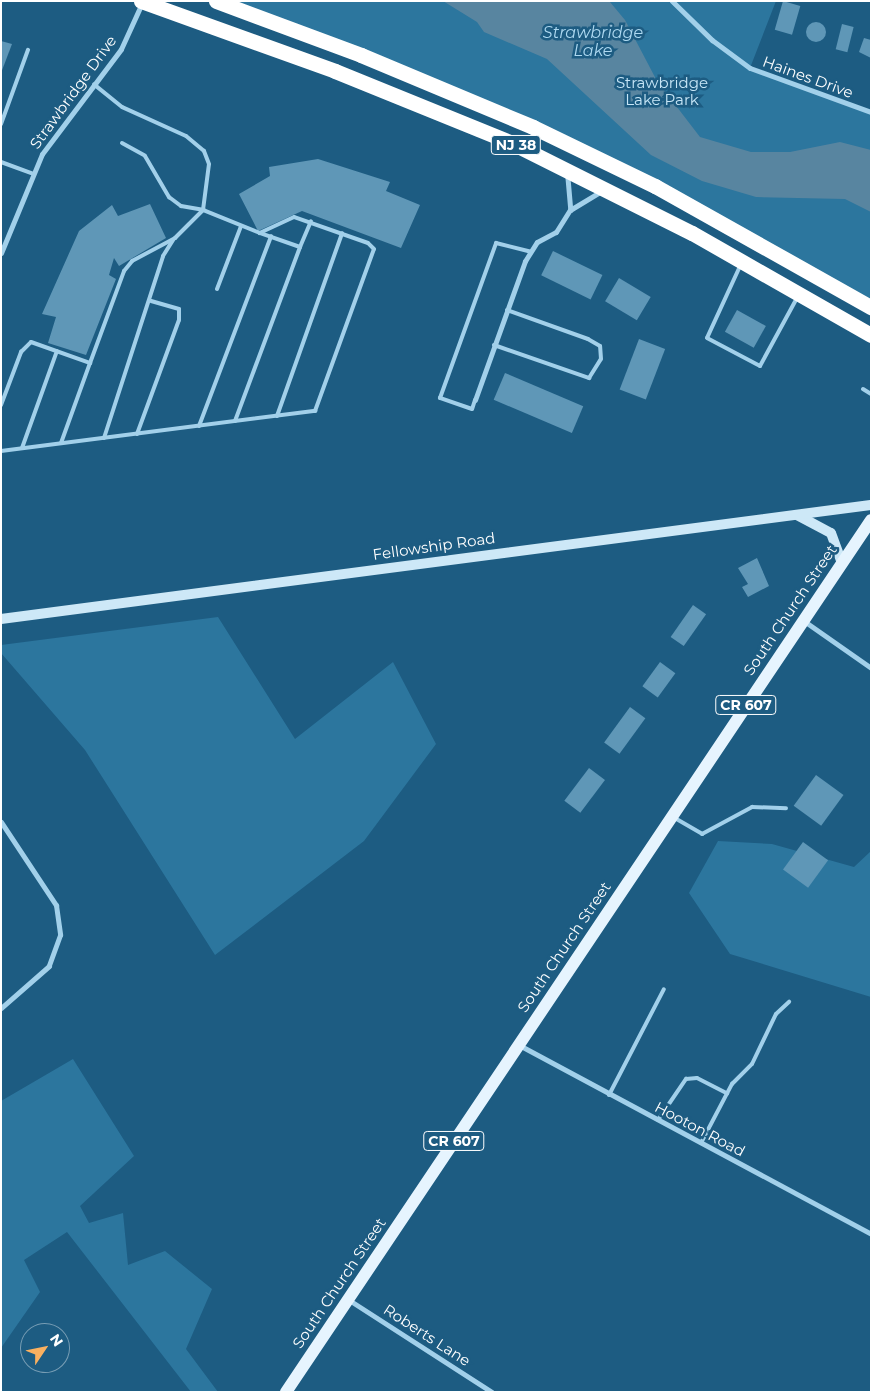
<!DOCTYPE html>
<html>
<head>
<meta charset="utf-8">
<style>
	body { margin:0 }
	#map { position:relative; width:872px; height:1393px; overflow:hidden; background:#1d5c82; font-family:Montserrat,sans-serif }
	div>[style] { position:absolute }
	.green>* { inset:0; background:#2c769e }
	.water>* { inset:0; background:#5885a0 }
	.building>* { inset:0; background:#5f97b7; transform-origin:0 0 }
	.round { border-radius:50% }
	.lane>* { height:4px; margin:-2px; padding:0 2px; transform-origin:2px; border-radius:2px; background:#a2d0ea }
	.street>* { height:5px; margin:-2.5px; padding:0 2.5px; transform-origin:2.5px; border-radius:2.5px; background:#a2d0ea }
	.secondary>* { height:10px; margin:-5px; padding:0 5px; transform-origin:5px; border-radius:5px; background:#cde8f7 }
	.primary>* { height:12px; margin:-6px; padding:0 6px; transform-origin:6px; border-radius:6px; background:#e6f4fe }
	.highway>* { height:15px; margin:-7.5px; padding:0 7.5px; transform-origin:7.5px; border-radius:7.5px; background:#fff }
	span { translate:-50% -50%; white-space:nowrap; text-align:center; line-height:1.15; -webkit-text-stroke:5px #1d5c82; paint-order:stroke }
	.shield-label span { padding:1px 4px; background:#1d5c82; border:1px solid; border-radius:4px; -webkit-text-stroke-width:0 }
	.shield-label { font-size:14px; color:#fff; font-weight:700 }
	.street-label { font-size:15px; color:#fff }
	.park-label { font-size:15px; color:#c7e6f7 }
	.water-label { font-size:16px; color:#aed9f1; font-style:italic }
	.frame { position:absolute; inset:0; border:2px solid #fff; pointer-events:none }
	.north { position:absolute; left:20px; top:1323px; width:50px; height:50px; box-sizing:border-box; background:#1d5c82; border:1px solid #779db4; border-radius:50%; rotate:56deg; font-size:14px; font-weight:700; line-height:20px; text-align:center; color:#fff }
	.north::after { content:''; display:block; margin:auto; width:18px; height:22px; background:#f9b060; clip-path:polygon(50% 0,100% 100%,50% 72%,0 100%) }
</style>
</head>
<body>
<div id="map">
	<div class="green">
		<div style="clip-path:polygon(216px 1px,776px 1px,750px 68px,871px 113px,871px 299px,655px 186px)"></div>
		<div style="clip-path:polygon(218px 617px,295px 739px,393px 662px,436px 744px,364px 841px,215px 955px,85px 750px,1px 653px,1px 645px)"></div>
		<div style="clip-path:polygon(718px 841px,772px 844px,854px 867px,871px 851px,871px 997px,730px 954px,689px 893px)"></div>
		<div style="clip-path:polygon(73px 1059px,134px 1156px,80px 1206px,89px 1223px,123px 1213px,128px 1265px,165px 1251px,212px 1289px,186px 1349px,218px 1392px,191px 1392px,67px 1232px,24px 1260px,40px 1292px,1px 1348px,1px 1101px)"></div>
	</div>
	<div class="water">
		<div style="clip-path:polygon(443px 1px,610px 2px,625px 20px,657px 81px,700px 137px,751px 152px,790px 152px,840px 142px,871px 150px,871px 212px,845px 199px,756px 197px,702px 181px,651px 155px,547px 59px,484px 32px,477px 22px)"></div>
	</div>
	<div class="building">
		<div style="left:783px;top:1px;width:18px;height:30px;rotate:16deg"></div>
		<div class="round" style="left:806px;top:22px;width:20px;height:20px"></div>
		<div style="left:842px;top:24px;width:12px;height:26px;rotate:14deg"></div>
		<div style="clip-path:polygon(864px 38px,871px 40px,871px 58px,859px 52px)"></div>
		<div style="clip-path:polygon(1px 41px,12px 44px,1px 73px)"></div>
		<div style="clip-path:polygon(318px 159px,390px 182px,386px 191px,420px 205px,401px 248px,302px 211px,258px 231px,239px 194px,270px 176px,269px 167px)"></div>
		<div style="clip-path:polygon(150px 204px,166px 238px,119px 266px,114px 258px,109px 275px,116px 279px,86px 355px,48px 343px,56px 317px,42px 314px,79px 231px,112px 205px,118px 216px)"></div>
		<div style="left:553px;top:251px;width:55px;height:27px;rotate:26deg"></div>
		<div style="left:619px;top:278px;width:37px;height:27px;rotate:31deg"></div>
		<div style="left:737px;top:310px;width:33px;height:25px;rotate:29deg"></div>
		<div style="left:639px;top:339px;width:28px;height:54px;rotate:21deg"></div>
		<div style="left:505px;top:373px;width:85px;height:29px;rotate:23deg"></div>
		<div style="clip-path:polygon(757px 558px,769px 586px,748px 597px,742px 587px,748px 584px,738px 568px)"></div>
		<div style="left:693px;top:605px;width:16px;height:39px;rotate:35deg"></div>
		<div style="left:660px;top:662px;width:19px;height:30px;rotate:36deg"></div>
		<div style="left:630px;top:707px;width:19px;height:44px;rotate:36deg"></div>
		<div style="left:589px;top:768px;width:20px;height:41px;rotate:37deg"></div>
		<div style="left:816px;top:775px;width:34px;height:38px;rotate:36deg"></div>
		<div style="left:803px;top:842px;width:31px;height:34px;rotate:36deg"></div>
	</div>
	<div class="lane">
		<div style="left:1px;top:124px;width:79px;rotate:-70deg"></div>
		<div style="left:122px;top:143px;width:26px;rotate:29deg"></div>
		<div style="left:145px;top:156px;width:48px;rotate:59.7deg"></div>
		<div style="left:169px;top:197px;width:15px;rotate:37deg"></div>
		<div style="left:181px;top:206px;width:22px;rotate:10deg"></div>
		<div style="left:1px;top:162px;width:33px;rotate:20deg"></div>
		<div style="left:300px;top:247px;width:28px;rotate:-67deg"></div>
		<div style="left:741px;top:264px;width:81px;rotate:114.7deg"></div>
		<div style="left:707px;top:338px;width:60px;rotate:27.8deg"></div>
		<div style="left:760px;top:366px;width:80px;rotate:-61.5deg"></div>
		<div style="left:217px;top:289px;width:67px;rotate:-69.1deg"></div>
		<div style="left:494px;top:345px;width:101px;rotate:19.2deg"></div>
		<div style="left:589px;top:378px;width:22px;rotate:-58deg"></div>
		<div style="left:601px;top:359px;width:13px;rotate:-94deg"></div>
		<div style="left:600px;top:346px;width:14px;rotate:-150deg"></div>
		<div style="left:588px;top:339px;width:86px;rotate:-160.3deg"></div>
		<div style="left:863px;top:389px;width:9px;rotate:32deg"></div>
		<div style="left:475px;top:400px;width:9px;rotate:108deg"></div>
		<div style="left:472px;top:409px;width:34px;rotate:-161deg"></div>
		<div style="left:440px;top:398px;width:165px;rotate:-70.1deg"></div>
		<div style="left:496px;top:243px;width:36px;rotate:14deg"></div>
		<div style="left:1px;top:405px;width:57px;rotate:-69.3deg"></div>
		<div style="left:21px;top:352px;width:14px;rotate:-45deg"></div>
		<div style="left:31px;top:342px;width:63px;rotate:19.6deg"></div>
		<div style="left:90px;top:363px;width:98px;rotate:-69.7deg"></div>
		<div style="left:124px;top:271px;width:13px;rotate:-51deg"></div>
		<div style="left:132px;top:261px;width:49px;rotate:-28.1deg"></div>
		<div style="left:175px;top:238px;width:40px;rotate:-45deg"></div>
		<div style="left:277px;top:416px;width:194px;rotate:-70.4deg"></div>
		<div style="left:235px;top:421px;width:186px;rotate:-69.5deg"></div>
		<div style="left:300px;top:247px;width:42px;rotate:-160.7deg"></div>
		<div style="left:199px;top:426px;width:203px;rotate:-69.2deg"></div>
		<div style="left:137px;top:434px;width:121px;rotate:-69.8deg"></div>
		<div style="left:179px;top:320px;width:11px;rotate:-90deg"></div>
		<div style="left:179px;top:309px;width:29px;rotate:-164deg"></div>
		<div style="left:104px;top:438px;width:191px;rotate:-72deg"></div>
		<div style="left:163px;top:256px;width:19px;rotate:-58deg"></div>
		<div style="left:61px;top:443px;width:85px;rotate:-70.1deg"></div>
		<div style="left:22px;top:448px;width:103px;rotate:-70.2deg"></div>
		<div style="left:1px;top:451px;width:317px;rotate:-7.3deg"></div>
		<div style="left:315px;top:411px;width:172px;rotate:-70deg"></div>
		<div style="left:374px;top:249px;width:8px;rotate:-135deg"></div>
		<div style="left:368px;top:243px;width:78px;rotate:-160.6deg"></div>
		<div style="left:294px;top:217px;width:38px;rotate:155deg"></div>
		<div style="left:260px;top:233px;width:61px;rotate:-158deg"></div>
		<div style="left:203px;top:210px;width:46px;rotate:-82.6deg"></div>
		<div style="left:209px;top:164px;width:14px;rotate:-111deg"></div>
		<div style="left:204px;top:151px;width:23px;rotate:-140deg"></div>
		<div style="left:186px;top:136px;width:70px;rotate:-155.6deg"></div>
		<div style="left:122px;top:107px;width:36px;rotate:-141deg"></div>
		<div style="left:673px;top:817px;width:34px;rotate:30deg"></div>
		<div style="left:702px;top:834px;width:57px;rotate:-28.4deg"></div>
		<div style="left:752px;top:807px;width:34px;rotate:2deg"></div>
		<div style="left:609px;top:1095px;width:119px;rotate:-62.6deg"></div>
		<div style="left:658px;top:1120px;width:50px;rotate:-55.7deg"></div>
		<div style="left:686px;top:1079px;width:11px;rotate:-5deg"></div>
		<div style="left:697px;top:1078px;width:34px;rotate:27deg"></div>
		<div style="left:701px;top:1143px;width:67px;rotate:-62.3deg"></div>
		<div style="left:732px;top:1084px;width:28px;rotate:-45deg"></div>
		<div style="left:752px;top:1064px;width:55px;rotate:-64.4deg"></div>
		<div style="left:776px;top:1014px;width:18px;rotate:-43deg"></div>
	</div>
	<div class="street">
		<div style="left:672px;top:1px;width:56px;rotate:44.3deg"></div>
		<div style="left:712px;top:40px;width:47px;rotate:36.4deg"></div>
		<div style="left:750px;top:68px;width:129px;rotate:20deg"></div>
		<div style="left:567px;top:172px;width:38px;rotate:85deg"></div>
		<div style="left:570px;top:210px;width:37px;rotate:-31deg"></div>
		<div style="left:1px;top:253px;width:107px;rotate:-67.5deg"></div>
		<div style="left:42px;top:154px;width:131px;rotate:-53deg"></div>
		<div style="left:121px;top:49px;width:51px;rotate:-65.5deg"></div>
		<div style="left:475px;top:400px;width:148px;rotate:-70.2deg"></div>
		<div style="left:525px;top:261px;width:22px;rotate:-58deg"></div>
		<div style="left:537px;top:242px;width:21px;rotate:-28deg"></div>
		<div style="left:556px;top:232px;width:26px;rotate:-58deg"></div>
		<div style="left:804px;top:621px;width:82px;rotate:35deg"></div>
		<div style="left:1px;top:822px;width:100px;rotate:56.5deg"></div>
		<div style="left:56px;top:905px;width:30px;rotate:82deg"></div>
		<div style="left:60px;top:935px;width:33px;rotate:110deg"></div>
		<div style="left:49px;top:966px;width:64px;rotate:138.8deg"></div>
		<div style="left:519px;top:1045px;width:400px;rotate:28.2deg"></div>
		<div style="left:349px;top:1300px;width:170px;rotate:32.8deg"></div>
	</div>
	<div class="secondary">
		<div style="left:797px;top:515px;width:38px;rotate:28deg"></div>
		<div style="left:831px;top:533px;width:32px;rotate:70deg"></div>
		<div style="left:1px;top:619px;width:877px;rotate:-7.47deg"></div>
	</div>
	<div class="primary">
		<div style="left:286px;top:1392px;width:1050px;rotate:-56.14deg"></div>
	</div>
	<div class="highway">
		<div style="left:141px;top:1px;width:206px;rotate:19.8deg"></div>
		<div style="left:335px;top:71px;width:191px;rotate:22.1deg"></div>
		<div style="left:512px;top:143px;width:201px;rotate:26.6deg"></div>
		<div style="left:692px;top:233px;width:206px;rotate:29.7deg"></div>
		<div style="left:216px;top:1px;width:155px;rotate:20.4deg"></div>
		<div style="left:361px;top:55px;width:186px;rotate:22.7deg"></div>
		<div style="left:533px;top:127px;width:136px;rotate:25.8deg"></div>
		<div style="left:655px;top:186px;width:248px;rotate:29.3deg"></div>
	</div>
	<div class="shield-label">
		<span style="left:516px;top:145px">NJ 38</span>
		<span style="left:746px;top:705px">CR 607</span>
		<span style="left:454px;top:1141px">CR 607</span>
	</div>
	<div class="street-label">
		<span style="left:808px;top:77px;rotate:20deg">Haines Drive</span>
		<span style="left:73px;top:92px;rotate:-54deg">Strawbridge Drive</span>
		<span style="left:434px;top:546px;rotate:-8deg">Fellowship Road</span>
		<span style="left:790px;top:610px;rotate:-56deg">South Church Street</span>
		<span style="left:564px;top:947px;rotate:-56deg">South Church Street</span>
		<span style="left:700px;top:1129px;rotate:28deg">Hooton Road</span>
		<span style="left:339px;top:1283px;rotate:-56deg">South Church Street</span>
		<span style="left:427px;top:1335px;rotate:33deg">Roberts Lane</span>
	</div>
	<div class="park-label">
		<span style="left:662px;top:91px">Strawbridge<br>Lake Park</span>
	</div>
	<div class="water-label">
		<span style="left:593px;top:42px">Strawbridge<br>Lake</span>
	</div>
	<div class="frame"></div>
	<div class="north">N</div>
</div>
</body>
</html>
